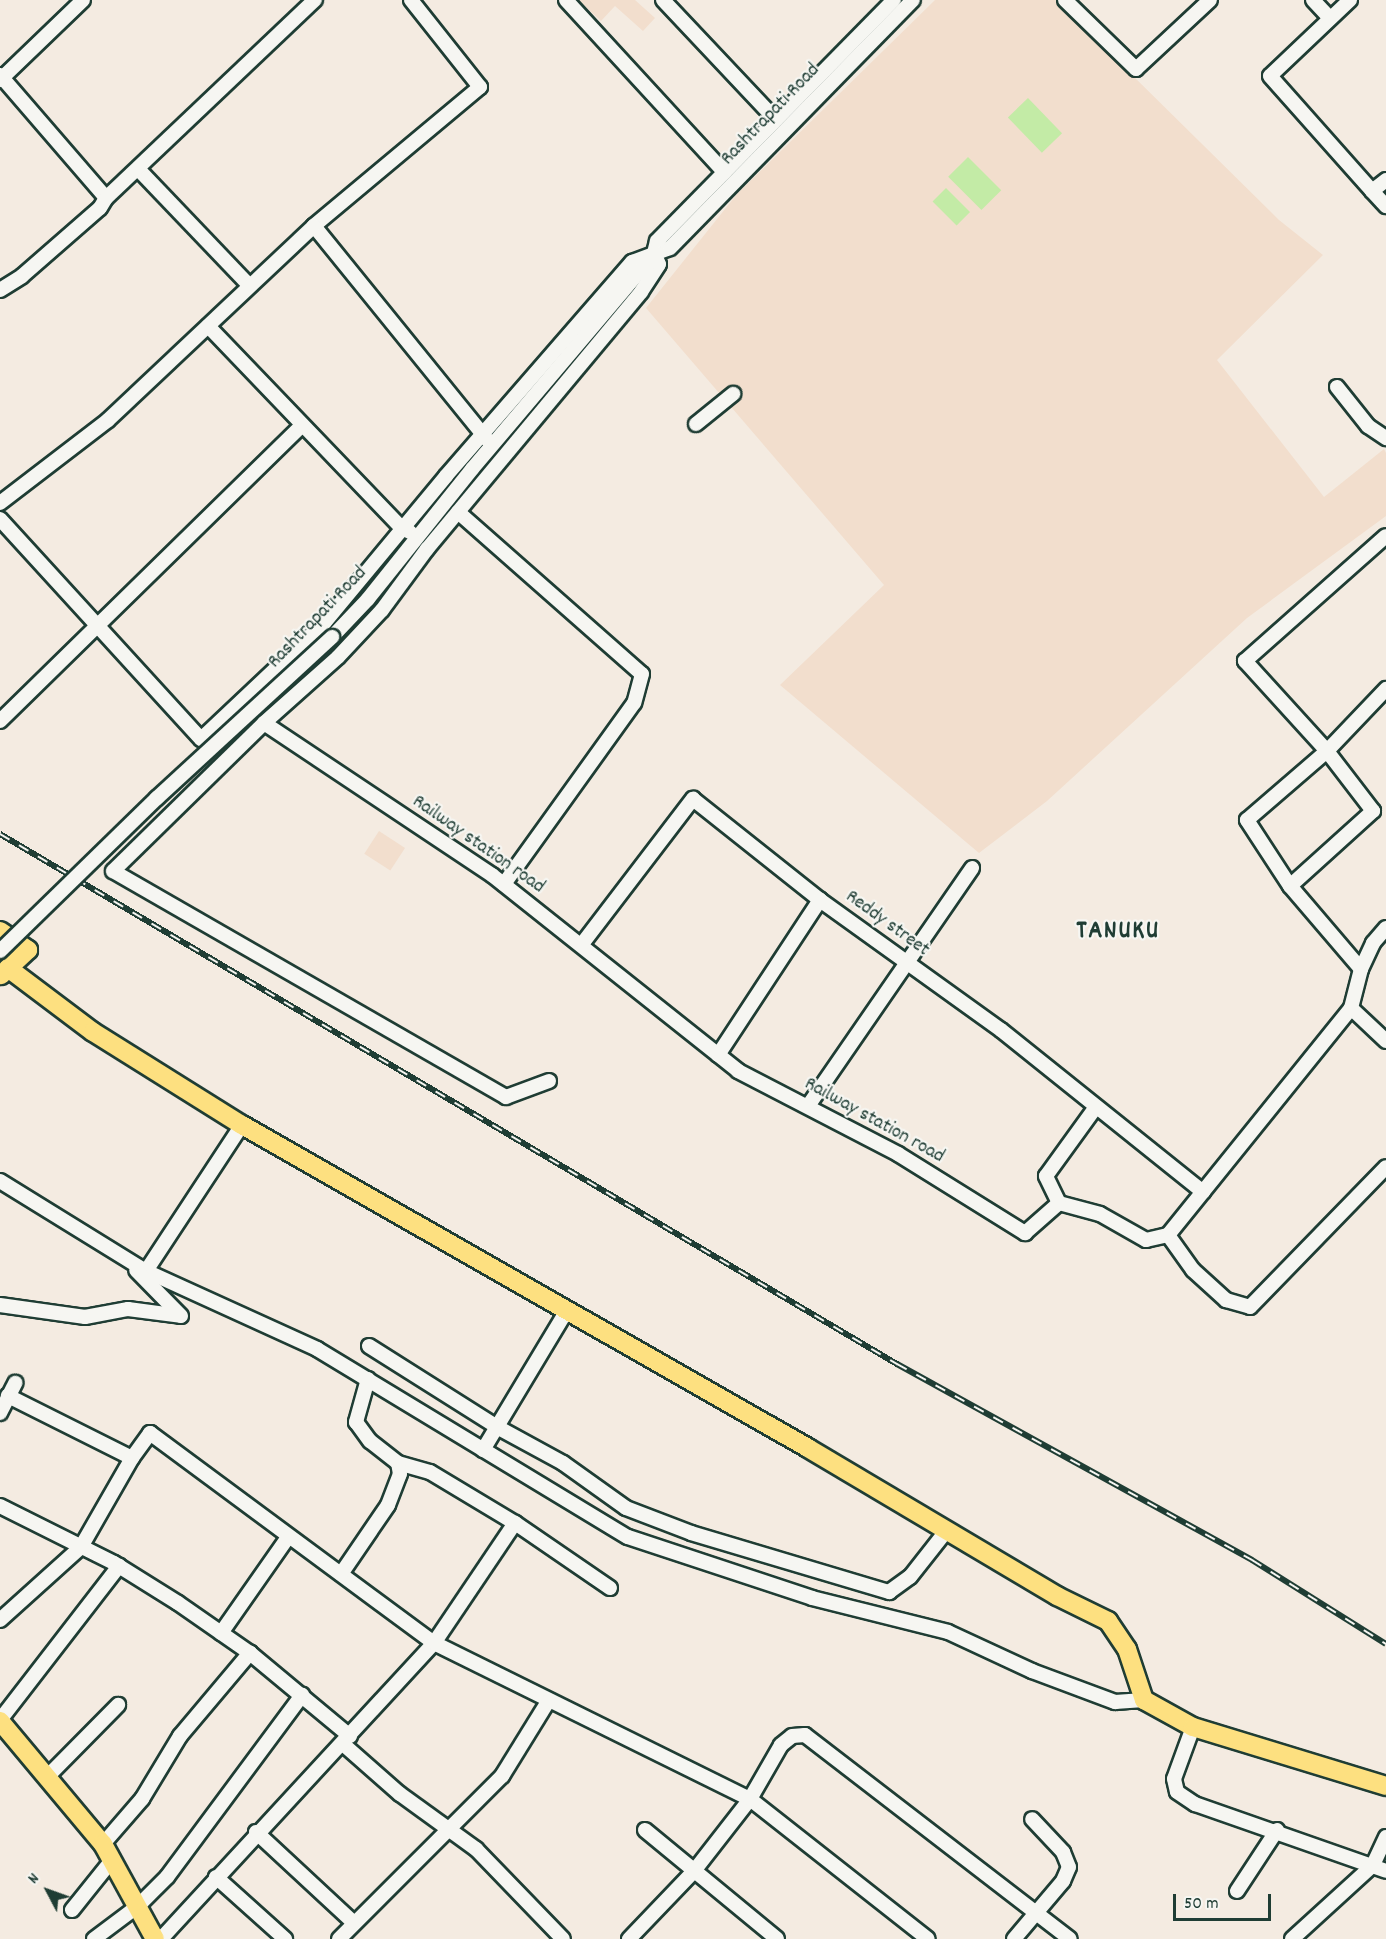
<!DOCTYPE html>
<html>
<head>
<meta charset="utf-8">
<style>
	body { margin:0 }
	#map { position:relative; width:1386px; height:1939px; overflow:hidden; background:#f4ebe1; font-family:Dekko,sans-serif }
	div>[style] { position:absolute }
	.built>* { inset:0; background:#f2decd; transform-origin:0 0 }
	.green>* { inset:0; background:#c3eba6; transform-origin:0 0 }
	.roads { filter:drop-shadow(2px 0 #1f3d34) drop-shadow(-2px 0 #1f3d34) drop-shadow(0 2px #1f3d34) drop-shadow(0 -2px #1f3d34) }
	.minor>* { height:14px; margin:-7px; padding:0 7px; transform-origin:7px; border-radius:7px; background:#f6f6f2 }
	.major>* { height:18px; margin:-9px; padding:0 9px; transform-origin:9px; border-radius:9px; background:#fde080 }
	.rail>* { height:6px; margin-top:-3px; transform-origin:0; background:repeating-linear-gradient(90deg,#f6f6f2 0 11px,#1f3d34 0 22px); box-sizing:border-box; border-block:2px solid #1f3d34 }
	.bridges { filter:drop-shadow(2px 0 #1f3d34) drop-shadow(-2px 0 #1f3d34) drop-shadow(0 2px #1f3d34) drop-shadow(0 -2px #1f3d34) }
	.minor-bridge>* { height:14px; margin:-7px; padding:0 7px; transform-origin:7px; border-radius:7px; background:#f6f6f2 }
	span { translate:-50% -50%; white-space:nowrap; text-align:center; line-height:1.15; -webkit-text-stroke:4.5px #f6f6f2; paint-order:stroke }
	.street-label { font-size:20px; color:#1f3d34 }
	.district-label { font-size:26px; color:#1f3d34; font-weight:700; letter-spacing:1.5px }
	.north { position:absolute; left:18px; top:1861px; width:60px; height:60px; -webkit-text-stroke:4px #f6f6f2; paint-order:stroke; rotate:311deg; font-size:16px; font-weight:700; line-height:24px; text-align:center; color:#1f3d34 }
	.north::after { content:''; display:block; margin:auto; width:21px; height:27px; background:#1f3d34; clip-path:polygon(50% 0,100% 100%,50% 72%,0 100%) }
	.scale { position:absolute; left:1173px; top:1894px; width:98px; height:27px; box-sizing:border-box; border:3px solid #1f3d34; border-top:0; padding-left:8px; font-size:18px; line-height:21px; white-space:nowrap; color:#1f3d34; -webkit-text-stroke:4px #f6f6f2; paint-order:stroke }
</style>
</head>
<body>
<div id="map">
	<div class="built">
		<div style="clip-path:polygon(578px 0,635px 0,655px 18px,643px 31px,615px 6px,601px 21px)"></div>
		<div style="clip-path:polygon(935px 0,1056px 0,1279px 220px,1323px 255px,1217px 360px,1324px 497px,1384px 449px,1386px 453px,1386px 516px,1247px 618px,1047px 801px,979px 853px,780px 685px,884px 585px,646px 308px,737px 194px)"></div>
		<div style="left:379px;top:831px;width:31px;height:27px;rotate:33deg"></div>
	</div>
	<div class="green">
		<div style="left:1028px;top:98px;width:49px;height:28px;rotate:46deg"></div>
		<div style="left:968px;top:157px;width:47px;height:28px;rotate:45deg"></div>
		<div style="left:946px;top:188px;width:34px;height:19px;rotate:45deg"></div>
	</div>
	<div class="roads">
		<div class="minor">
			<div style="left:411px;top:0;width:111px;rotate:51.6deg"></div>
			<div style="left:480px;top:87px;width:217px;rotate:140.1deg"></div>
			<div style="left:314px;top:226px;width:275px;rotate:51deg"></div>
			<div style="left:566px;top:0;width:234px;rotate:47.4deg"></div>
			<div style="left:663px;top:0;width:163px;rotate:46.7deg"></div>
			<div style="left:1065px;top:0;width:99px;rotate:44.2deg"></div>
			<div style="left:1136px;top:69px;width:101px;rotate:-43deg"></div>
			<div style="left:1313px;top:0;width:25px;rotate:47deg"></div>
			<div style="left:1350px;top:0;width:110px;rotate:136.5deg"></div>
			<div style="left:1270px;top:76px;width:154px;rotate:48.4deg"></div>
			<div style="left:1372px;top:191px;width:18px;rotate:-38deg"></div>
			<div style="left:0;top:75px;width:162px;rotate:49.2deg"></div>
			<div style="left:0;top:80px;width:115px;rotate:-43.9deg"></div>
			<div style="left:139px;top:170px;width:159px;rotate:46.3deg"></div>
			<div style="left:1372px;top:191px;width:21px;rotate:47deg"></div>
			<div style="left:0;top:290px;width:26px;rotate:-32deg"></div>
			<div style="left:22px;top:276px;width:103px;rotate:-41.1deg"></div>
			<div style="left:100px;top:208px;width:12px;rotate:-59deg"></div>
			<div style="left:106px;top:198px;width:288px;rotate:-43.5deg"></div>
			<div style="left:208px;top:326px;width:280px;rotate:46.2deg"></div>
			<div style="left:402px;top:528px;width:9px;rotate:27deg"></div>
			<div style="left:1337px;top:387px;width:50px;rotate:51.5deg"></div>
			<div style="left:1368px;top:426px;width:22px;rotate:34deg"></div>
			<div style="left:696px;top:424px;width:48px;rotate:-39deg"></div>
			<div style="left:0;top:503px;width:136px;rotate:-37.5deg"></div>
			<div style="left:108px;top:420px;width:283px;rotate:-43.3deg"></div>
			<div style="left:458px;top:512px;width:245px;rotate:41.4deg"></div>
			<div style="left:642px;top:674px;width:30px;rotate:105deg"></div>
			<div style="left:634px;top:703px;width:223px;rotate:125.7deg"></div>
			<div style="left:0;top:519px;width:298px;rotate:47.6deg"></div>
			<div style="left:201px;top:739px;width:170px;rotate:-43.3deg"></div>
			<div style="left:325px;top:622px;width:190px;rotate:-50.3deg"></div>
			<div style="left:446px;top:476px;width:284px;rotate:-49deg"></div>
			<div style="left:632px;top:262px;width:40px;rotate:-20.2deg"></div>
			<div style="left:670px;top:248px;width:347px;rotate:-45.6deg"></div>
			<div style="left:332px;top:637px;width:52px;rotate:-46.5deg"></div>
			<div style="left:368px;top:599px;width:166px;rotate:-51.3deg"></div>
			<div style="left:472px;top:469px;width:260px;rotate:-49.7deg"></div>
			<div style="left:640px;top:271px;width:23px;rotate:-52deg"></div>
			<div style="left:654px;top:253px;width:12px;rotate:-76deg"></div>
			<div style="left:657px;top:241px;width:338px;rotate:-45.5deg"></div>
			<div style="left:0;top:721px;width:421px;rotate:-44.4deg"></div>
			<div style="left:264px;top:723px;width:274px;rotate:33.7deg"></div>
			<div style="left:492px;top:875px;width:315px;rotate:38.5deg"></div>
			<div style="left:738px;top:1071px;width:180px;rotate:27.4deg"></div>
			<div style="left:898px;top:1154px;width:150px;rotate:31.9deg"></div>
			<div style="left:1025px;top:1233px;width:45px;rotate:-41.4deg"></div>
			<div style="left:1059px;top:1203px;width:42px;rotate:15deg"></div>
			<div style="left:1100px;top:1214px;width:53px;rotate:29.5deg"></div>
			<div style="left:1146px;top:1240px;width:23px;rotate:-13deg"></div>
			<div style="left:1168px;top:1235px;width:292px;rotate:-51.1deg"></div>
			<div style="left:1351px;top:1008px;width:40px;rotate:-75.6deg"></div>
			<div style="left:1361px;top:969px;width:29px;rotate:-65deg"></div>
			<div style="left:1373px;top:943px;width:20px;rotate:-49deg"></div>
			<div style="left:1290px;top:886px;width:112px;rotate:-42.1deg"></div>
			<div style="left:1373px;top:811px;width:76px;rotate:-127.5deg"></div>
			<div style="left:1327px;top:751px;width:86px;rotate:-46.4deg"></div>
			<div style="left:582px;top:944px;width:183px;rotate:-52.6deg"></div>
			<div style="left:693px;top:799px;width:162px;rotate:38.5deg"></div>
			<div style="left:820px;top:900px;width:223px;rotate:35.7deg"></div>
			<div style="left:1001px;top:1030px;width:259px;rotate:38.7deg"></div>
			<div style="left:1361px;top:969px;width:109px;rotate:-130.5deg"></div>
			<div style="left:1290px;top:886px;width:79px;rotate:-123.1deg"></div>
			<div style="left:1247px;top:820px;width:106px;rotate:-40.8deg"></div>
			<div style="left:1327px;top:751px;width:122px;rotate:-132.3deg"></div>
			<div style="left:1245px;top:661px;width:188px;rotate:-41.6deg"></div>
			<div style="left:1351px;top:1008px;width:48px;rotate:43.3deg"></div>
			<div style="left:718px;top:1055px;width:186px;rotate:-56.7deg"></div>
			<div style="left:549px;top:1081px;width:46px;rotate:159.6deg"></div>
			<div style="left:506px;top:1097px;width:453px;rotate:-150.1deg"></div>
			<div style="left:113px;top:871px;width:211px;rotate:-44.4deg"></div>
			<div style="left:264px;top:723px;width:99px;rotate:-41.7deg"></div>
			<div style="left:338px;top:657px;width:64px;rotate:-46.9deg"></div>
			<div style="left:382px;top:610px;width:76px;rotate:-53.6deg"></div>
			<div style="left:427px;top:549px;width:334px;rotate:-50.2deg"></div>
			<div style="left:641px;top:292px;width:33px;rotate:-57deg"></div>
			<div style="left:659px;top:264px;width:12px;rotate:-114deg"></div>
			<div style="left:808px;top:1106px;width:289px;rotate:-55.4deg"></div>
			<div style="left:0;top:1181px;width:172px;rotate:31.7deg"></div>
			<div style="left:146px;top:1271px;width:188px;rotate:24.5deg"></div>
			<div style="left:317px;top:1349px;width:363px;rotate:31.2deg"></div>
			<div style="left:628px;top:1537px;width:194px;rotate:18.3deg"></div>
			<div style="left:812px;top:1598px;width:140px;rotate:14deg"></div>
			<div style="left:948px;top:1632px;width:93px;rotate:24.9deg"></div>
			<div style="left:1032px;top:1671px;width:89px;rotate:20.5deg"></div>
			<div style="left:1115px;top:1702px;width:29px;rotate:-4deg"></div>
			<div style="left:1059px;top:1203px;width:30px;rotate:-116deg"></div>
			<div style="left:1046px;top:1176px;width:85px;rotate:-54.1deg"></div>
			<div style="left:1168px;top:1235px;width:43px;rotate:54.5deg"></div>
			<div style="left:1193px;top:1270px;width:45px;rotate:42.3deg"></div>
			<div style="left:1226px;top:1300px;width:25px;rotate:16deg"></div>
			<div style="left:1250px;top:1307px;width:195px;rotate:-45.8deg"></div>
			<div style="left:146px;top:1271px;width:175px;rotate:-56.7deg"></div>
			<div style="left:0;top:1305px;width:86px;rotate:8deg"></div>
			<div style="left:85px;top:1317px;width:44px;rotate:-10.5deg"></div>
			<div style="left:128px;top:1309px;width:53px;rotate:7.5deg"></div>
			<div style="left:181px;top:1316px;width:64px;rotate:-134.4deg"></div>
			<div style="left:369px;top:1346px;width:151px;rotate:32.3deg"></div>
			<div style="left:497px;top:1427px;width:75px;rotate:28.6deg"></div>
			<div style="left:563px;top:1463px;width:77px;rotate:35.5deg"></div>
			<div style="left:626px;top:1508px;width:70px;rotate:21deg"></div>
			<div style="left:691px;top:1533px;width:207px;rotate:16.6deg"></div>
			<div style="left:889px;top:1592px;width:26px;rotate:-36deg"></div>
			<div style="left:910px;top:1577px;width:60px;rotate:-51.8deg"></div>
			<div style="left:368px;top:1379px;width:45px;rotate:105.6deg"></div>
			<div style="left:356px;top:1422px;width:24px;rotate:54deg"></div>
			<div style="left:370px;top:1441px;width:36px;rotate:38deg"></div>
			<div style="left:398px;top:1463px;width:33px;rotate:16deg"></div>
			<div style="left:430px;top:1472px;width:99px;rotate:31deg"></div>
			<div style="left:0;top:1413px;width:34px;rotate:-63deg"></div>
			<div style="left:483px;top:1450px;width:161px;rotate:-59deg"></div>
			<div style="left:132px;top:1458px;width:31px;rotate:-54deg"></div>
			<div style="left:150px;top:1433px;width:353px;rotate:36.5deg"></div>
			<div style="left:434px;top:1643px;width:403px;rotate:132.7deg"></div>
			<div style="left:0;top:1506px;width:127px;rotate:26.6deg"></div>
			<div style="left:114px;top:1563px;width:75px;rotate:32deg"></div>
			<div style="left:178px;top:1603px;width:88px;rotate:34.8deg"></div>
			<div style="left:250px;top:1653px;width:130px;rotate:39.7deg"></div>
			<div style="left:341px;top:1574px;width:83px;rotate:-55.7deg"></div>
			<div style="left:388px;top:1505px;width:33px;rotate:-69deg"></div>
			<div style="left:400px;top:1474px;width:11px;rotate:-100deg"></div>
			<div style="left:610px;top:1588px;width:115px;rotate:-145.6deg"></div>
			<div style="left:515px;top:1523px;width:145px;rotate:124deg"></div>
			<div style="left:434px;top:1643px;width:352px;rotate:26.3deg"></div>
			<div style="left:750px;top:1799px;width:226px;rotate:38.2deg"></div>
			<div style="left:0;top:1620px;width:109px;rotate:-42deg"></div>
			<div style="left:81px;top:1547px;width:103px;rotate:-60.2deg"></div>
			<div style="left:132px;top:1458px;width:139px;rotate:-153.4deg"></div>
			<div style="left:221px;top:1633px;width:118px;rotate:-55deg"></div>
			<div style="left:0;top:1720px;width:195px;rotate:-52.3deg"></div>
			<div style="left:1193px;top:1727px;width:55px;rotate:110.1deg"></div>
			<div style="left:1174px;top:1779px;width:13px;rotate:77deg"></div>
			<div style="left:1177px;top:1792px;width:22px;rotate:34deg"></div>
			<div style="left:1195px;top:1804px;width:202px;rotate:19.3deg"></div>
			<div style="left:343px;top:1744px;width:76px;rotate:41.3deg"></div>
			<div style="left:400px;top:1794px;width:94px;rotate:35.9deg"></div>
			<div style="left:476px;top:1849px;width:125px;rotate:46deg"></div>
			<div style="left:48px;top:1776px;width:100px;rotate:-45.4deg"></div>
			<div style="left:645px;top:1830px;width:171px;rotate:39.5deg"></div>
			<div style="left:256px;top:1832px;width:134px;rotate:42.9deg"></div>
			<div style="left:103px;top:1844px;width:60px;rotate:-49.1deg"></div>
			<div style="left:142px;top:1799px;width:74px;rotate:-58.9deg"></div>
			<div style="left:180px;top:1736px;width:109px;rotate:-49.9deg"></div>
			<div style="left:216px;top:1877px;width:93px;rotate:41.9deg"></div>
			<div style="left:1237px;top:1891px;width:73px;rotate:-56.7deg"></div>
			<div style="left:72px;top:1910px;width:64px;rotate:-51.3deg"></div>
			<div style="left:94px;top:1939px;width:55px;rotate:-36.9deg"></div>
			<div style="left:138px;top:1906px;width:41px;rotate:-45deg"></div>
			<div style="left:167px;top:1877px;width:227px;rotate:-53.4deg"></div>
			<div style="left:339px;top:1939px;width:231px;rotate:-45deg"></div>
			<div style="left:502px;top:1776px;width:89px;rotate:-58.3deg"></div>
			<div style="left:629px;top:1939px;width:94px;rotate:-46.3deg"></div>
			<div style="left:694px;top:1871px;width:91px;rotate:-52.1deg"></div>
			<div style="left:750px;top:1799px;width:62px;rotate:-60.1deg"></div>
			<div style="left:781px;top:1745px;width:14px;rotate:-39deg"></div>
			<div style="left:792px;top:1736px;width:13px;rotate:-4deg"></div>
			<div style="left:805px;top:1735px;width:334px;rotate:37.6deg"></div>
			<div style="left:1014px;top:1939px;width:76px;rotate:-49.8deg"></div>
			<div style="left:1063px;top:1881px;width:15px;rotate:-67deg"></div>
			<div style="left:1069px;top:1867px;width:16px;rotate:-112deg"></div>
			<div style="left:1063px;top:1852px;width:45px;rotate:-133.2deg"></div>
			<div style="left:1292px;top:1939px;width:110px;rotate:-42.4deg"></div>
			<div style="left:1373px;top:1865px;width:31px;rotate:-65deg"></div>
		</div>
		<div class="major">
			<div style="left:0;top:931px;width:34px;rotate:34deg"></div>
			<div style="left:28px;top:950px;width:37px;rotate:137deg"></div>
			<div style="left:8px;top:968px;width:106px;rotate:37deg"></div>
			<div style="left:93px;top:1032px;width:176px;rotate:32deg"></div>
			<div style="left:242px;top:1125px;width:652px;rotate:29.71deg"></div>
			<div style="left:808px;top:1448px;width:290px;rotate:30.7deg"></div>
			<div style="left:1057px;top:1596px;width:57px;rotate:26.1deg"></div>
			<div style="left:1108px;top:1621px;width:34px;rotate:56deg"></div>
			<div style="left:1127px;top:1649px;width:54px;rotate:71.6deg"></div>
			<div style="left:1144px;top:1700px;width:56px;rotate:28.9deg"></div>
			<div style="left:1193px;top:1727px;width:202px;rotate:17deg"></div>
			<div style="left:0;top:1721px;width:160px;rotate:50.1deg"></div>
			<div style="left:103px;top:1844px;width:108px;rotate:61.3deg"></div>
		</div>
	</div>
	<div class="rail">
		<div style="left:0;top:834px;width:1042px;rotate:30.58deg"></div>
		<div style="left:897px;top:1364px;width:406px;rotate:28.9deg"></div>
		<div style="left:1252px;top:1560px;width:158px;rotate:32.1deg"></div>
	</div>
	<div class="bridges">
		<div class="minor-bridge">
			<div style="left:0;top:951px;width:219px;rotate:-44.3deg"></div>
			<div style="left:157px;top:798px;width:238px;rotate:-42.6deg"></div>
		</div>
	</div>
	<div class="street-label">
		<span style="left:771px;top:115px;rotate:-46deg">Rashtrapati Road</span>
		<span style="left:318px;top:618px;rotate:-46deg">Rashtrapati Road</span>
		<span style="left:478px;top:845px;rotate:35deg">Railway station road</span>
		<span style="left:887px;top:924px;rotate:36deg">Reddy street</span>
		<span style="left:874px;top:1121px;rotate:29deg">Railway station road</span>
	</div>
	<div class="district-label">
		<span style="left:1118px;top:932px">TANUKU</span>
	</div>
	<div class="north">N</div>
	<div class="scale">50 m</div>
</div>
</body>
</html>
